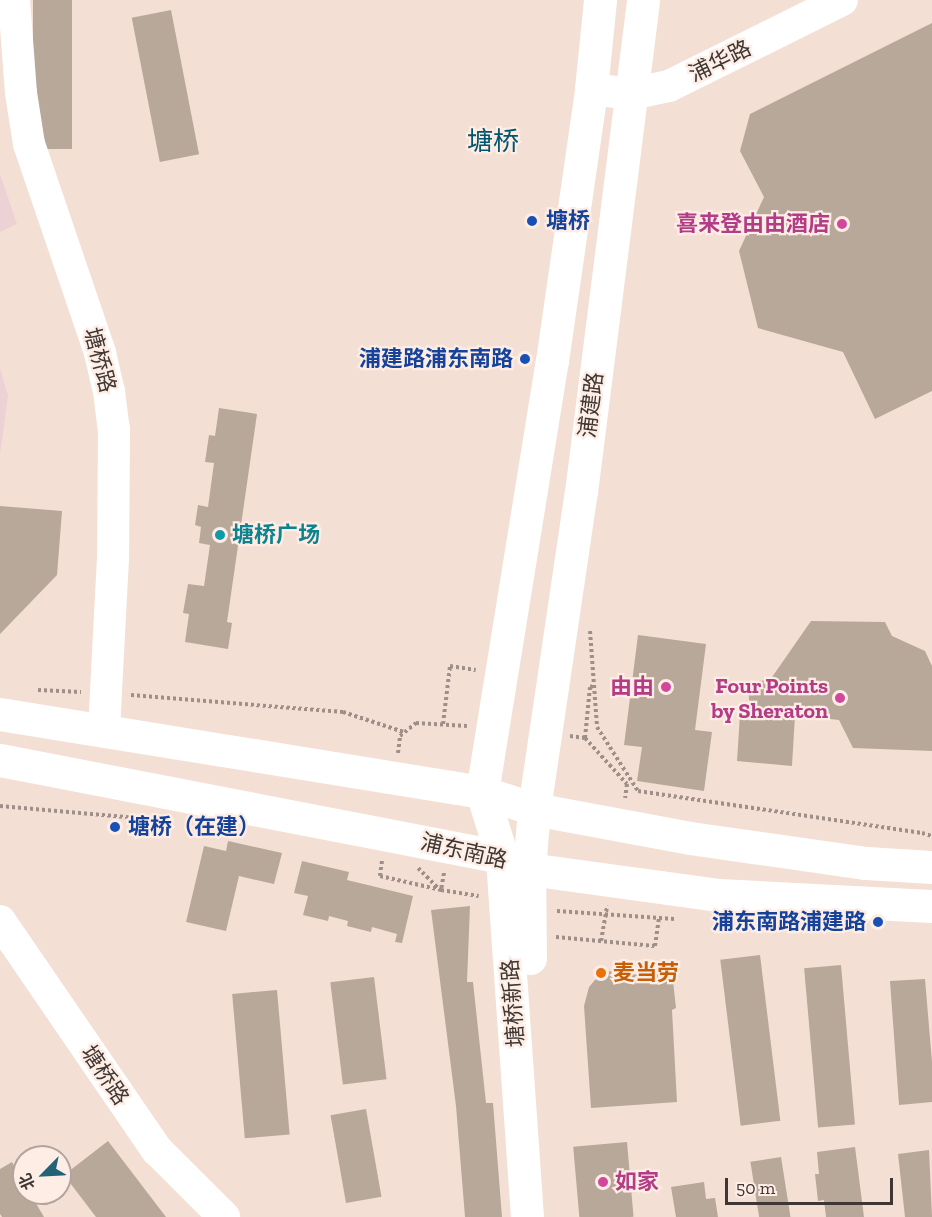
<!DOCTYPE html>
<html>
<head>
<meta charset="utf-8">
<style>
	body { margin:0 }
	#map { position:relative; width:932px; height:1217px; overflow:hidden; background:#f4dfd5; font-family:"Zilla Slab","Noto Sans SC",serif }
	div>[style] { position:absolute }
	.education>* { inset:0; background:#edd2d5 }
	.building>* { inset:0; background:#b8a89a; transform-origin:0 0 }
	.path>* { height:4px; margin-top:-2px; transform-origin:0; background:repeating-linear-gradient(90deg,#9e8f88 0 3px,transparent 0 6px) }
	.minor>* { height:32px; margin:-16px; padding:0 16px; transform-origin:16px; border-radius:16px; background:#fff }
	.major>* { height:33px; margin:-16.5px; padding:0 16.5px; transform-origin:16.5px; border-radius:16.5px; background:#fff }
	.dots>* { width:16px; height:16px; translate:-50% -50%; box-sizing:border-box; border:3px solid #feede5; border-radius:50% }
	span { translate:-50% -50%; white-space:nowrap; text-align:center; line-height:1.15; -webkit-text-stroke:4.5px #feede5; paint-order:stroke }
	.street-label { font-size:22px; color:#3f3733 }
	.transit-label { font-size:22px; color:#164399; font-weight:700 }
	.left { translate:0 -50%; text-align:left }
	.right { translate:-100% -50%; text-align:right }
	.hotel-label { font-size:22px; color:#b23c85; font-weight:700 }
	.culture-label { font-size:22px; color:#0d838f; font-weight:700 }
	.food-label { font-size:22px; color:#c56008; font-weight:700 }
	.quarter-label { font-size:26px; color:#00556e }
	.north { position:absolute; left:12px; top:1145px; width:60px; height:60px; box-sizing:border-box; background:#feede5; border:2px solid #b2a49e; border-radius:50%; rotate:246deg; font-size:16px; font-weight:700; line-height:24px; text-align:center; color:#3f3733 }
	.north::after { content:''; display:block; margin:auto; width:21px; height:27px; background:#246278; clip-path:polygon(50% 0,100% 100%,50% 72%,0 100%) }
	.scale { position:absolute; left:725px; top:1178px; width:168px; height:27px; box-sizing:border-box; border:3px solid #3f3733; border-top:0; padding-left:8px; font-size:18px; line-height:21px; white-space:nowrap; color:#3f3733; -webkit-text-stroke:4px #feede5; paint-order:stroke }
</style>
</head>
<body>
<div id="map">
	<div class="education">
		<div style="clip-path:polygon(0 174px,17px 224px,0 232px)"></div>
		<div style="clip-path:polygon(0 368px,8px 396px,0 455px)"></div>
	</div>
	<div class="building">
		<div style="left:33px;top:0;width:39px;height:149px"></div>
		<div style="left:171px;top:10px;width:147px;height:40px;rotate:79deg"></div>
		<div style="clip-path:polygon(932px 23px,932px 391px,875px 419px,843px 352px,758px 328px,739px 251px,764px 197px,740px 151px,750px 114px)"></div>
		<div style="clip-path:polygon(219px 408px,257px 414px,227px 622px,232px 623px,228px 649px,185px 642px,189px 614px,183px 613px,188px 584px,204px 586px,210px 545px,199px 543px,201px 527px,195px 525px,198px 505px,208px 507px,214px 463px,205px 462px,209px 435px,215px 436px)"></div>
		<div style="clip-path:polygon(0 506px,62px 511px,57px 575px,0 634px)"></div>
		<div style="clip-path:polygon(811px 621px,885px 622px,892px 636px,925px 651px,932px 666px,932px 751px,853px 748px,839px 720px,795px 715px,792px 766px,737px 761px,740px 714px,750px 716px,748px 682px,770px 680px)"></div>
		<div style="clip-path:polygon(638px 635px,706px 644px,695px 730px,712px 732px,704px 791px,637px 781px,642px 747px,624px 745px)"></div>
		<div style="clip-path:polygon(228px 841px,282px 853px,274px 884px,239px 876px,226px 931px,186px 922px,204px 846px,226px 851px)"></div>
		<div style="clip-path:polygon(302px 861px,349px 872px,347px 880px,413px 896px,402px 943px,395px 942px,397px 934px,372px 927px,371px 932px,347px 926px,348px 921px,329px 916px,328px 921px,303px 915px,308px 896px,294px 893px)"></div>
		<div style="clip-path:polygon(470px 906px,467px 982px,473px 982px,486px 1103px,493px 1103px,502px 1217px,465px 1217px,456px 1106px,431px 910px)"></div>
		<div style="left:760px;top:955px;width:167px;height:40px;rotate:83deg"></div>
		<div style="left:841px;top:965px;width:160px;height:37px;rotate:85deg"></div>
		<div style="clip-path:polygon(627px 968px,628px 975px,672px 972px,676px 1008px,672px 1010px,677px 1102px,591px 1108px,584px 1006px,589px 987px,601px 973px)"></div>
		<div style="left:374px;top:977px;width:103px;height:44px;rotate:83deg"></div>
		<div style="clip-path:polygon(925px 979px,932px 1062px,932px 1102px,899px 1105px,890px 981px)"></div>
		<div style="left:277px;top:990px;width:145px;height:45px;rotate:85deg"></div>
		<div style="left:366px;top:1109px;width:89px;height:36px;rotate:80deg"></div>
		<div style="clip-path:polygon(108px 1141px,166px 1217px,96px 1217px,64px 1175px)"></div>
		<div style="left:627px;top:1142px;width:75px;height:54px;rotate:85deg"></div>
		<div style="clip-path:polygon(855px 1147px,864px 1217px,826px 1217px,824px 1200px,818px 1201px,815px 1174px,819px 1174px,817px 1152px)"></div>
		<div style="clip-path:polygon(929px 1150px,932px 1217px,905px 1217px,898px 1154px)"></div>
		<div style="left:781px;top:1157px;width:61px;height:31px;rotate:81deg"></div>
		<div style="clip-path:polygon(12px 1162px,24px 1183px,24px 1193px,30px 1193px,44px 1217px,2px 1217px,0 1214px,0 1169px)"></div>
		<div style="clip-path:polygon(704px 1182px,706px 1199px,715px 1198px,718px 1217px,676px 1217px,671px 1187px)"></div>
	</div>
	<div class="path">
		<div style="left:590px;top:631px;width:96px;rotate:85.8deg"></div>
		<div style="left:597px;top:727px;width:76px;rotate:57.4deg"></div>
		<div style="left:638px;top:791px;width:287px;rotate:8.4deg"></div>
		<div style="left:922px;top:833px;width:10px;rotate:17deg"></div>
		<div style="left:38px;top:690px;width:43px;rotate:2.7deg"></div>
		<div style="left:131px;top:695px;width:213px;rotate:4.6deg"></div>
		<div style="left:343px;top:712px;width:64px;rotate:18.2deg"></div>
		<div style="left:443px;top:724px;width:58px;rotate:-83.1deg"></div>
		<div style="left:450px;top:666px;width:26px;rotate:9deg"></div>
		<div style="left:570px;top:736px;width:15px;rotate:8deg"></div>
		<div style="left:585px;top:738px;width:62px;rotate:47.6deg"></div>
		<div style="left:627px;top:784px;width:14px;rotate:98deg"></div>
		<div style="left:585px;top:738px;width:51px;rotate:-84.4deg"></div>
		<div style="left:590px;top:687px;width:4px;rotate:-14deg"></div>
		<div style="left:398px;top:753px;width:17px;rotate:-83deg"></div>
		<div style="left:400px;top:736px;width:21px;rotate:-39deg"></div>
		<div style="left:416px;top:723px;width:51px;rotate:3.4deg"></div>
		<div style="left:0;top:806px;width:149px;rotate:5deg"></div>
		<div style="left:382px;top:861px;width:15px;rotate:98deg"></div>
		<div style="left:380px;top:876px;width:63px;rotate:12.9deg"></div>
		<div style="left:418px;top:868px;width:31px;rotate:45deg"></div>
		<div style="left:444px;top:873px;width:17px;rotate:100deg"></div>
		<div style="left:441px;top:890px;width:38px;rotate:9deg"></div>
		<div style="left:557px;top:911px;width:118px;rotate:3.9deg"></div>
		<div style="left:556px;top:937px;width:99px;rotate:5.2deg"></div>
		<div style="left:655px;top:946px;width:28px;rotate:-82deg"></div>
		<div style="left:601px;top:941px;width:36px;rotate:-80deg"></div>
	</div>
	<div class="minor">
		<div style="left:14px;top:0;width:93px;rotate:85.7deg"></div>
		<div style="left:21px;top:93px;width:52px;rotate:81.1deg"></div>
		<div style="left:29px;top:144px;width:221px;rotate:71.2deg"></div>
		<div style="left:100px;top:353px;width:39px;rotate:77deg"></div>
		<div style="left:109px;top:391px;width:38px;rotate:83deg"></div>
		<div style="left:114px;top:429px;width:129px;rotate:90.4deg"></div>
		<div style="left:113px;top:558px;width:173px;rotate:93deg"></div>
		<div style="left:591px;top:89px;width:40px;rotate:7.1deg"></div>
		<div style="left:631px;top:94px;width:39px;rotate:-12deg"></div>
		<div style="left:669px;top:86px;width:193px;rotate:-26.4deg"></div>
		<div style="left:0;top:921px;width:278px;rotate:55.6deg"></div>
		<div style="left:157px;top:1150px;width:95px;rotate:45deg"></div>
	</div>
	<div class="major">
		<div style="left:0;top:714px;width:488px;rotate:9.2deg"></div>
		<div style="left:482px;top:792px;width:55px;rotate:18.1deg"></div>
		<div style="left:534px;top:809px;width:159px;rotate:10.5deg"></div>
		<div style="left:690px;top:838px;width:178px;rotate:8.1deg"></div>
		<div style="left:866px;top:863px;width:66px;rotate:3.5deg"></div>
		<div style="left:0;top:760px;width:511px;rotate:10.94deg"></div>
		<div style="left:502px;top:857px;width:30px;rotate:24deg"></div>
		<div style="left:529px;top:869px;width:192px;rotate:7.8deg"></div>
		<div style="left:719px;top:895px;width:213px;rotate:3deg"></div>
		<div style="left:530px;top:958px;width:89px;rotate:-90.6deg"></div>
		<div style="left:529px;top:869px;width:60px;rotate:-85.2deg"></div>
		<div style="left:534px;top:809px;width:320px;rotate:-81.6deg"></div>
		<div style="left:581px;top:492px;width:496px;rotate:-82.8deg"></div>
		<div style="left:527px;top:1217px;width:361px;rotate:-94deg"></div>
		<div style="left:502px;top:857px;width:68px;rotate:-107.1deg"></div>
		<div style="left:482px;top:792px;width:437px;rotate:-80.8deg"></div>
		<div style="left:552px;top:361px;width:275px;rotate:-81.8deg"></div>
		<div style="left:591px;top:89px;width:89px;rotate:-84.2deg"></div>
	</div>
	<div class="dots">
		<div style="left:532px;top:221px;background:#1a4fb4"></div>
		<div style="left:842px;top:224px;background:#d1479c"></div>
		<div style="left:525px;top:359px;background:#1a4fb4"></div>
		<div style="left:220px;top:535px;background:#0f9aa8"></div>
		<div style="left:666px;top:687px;background:#d1479c"></div>
		<div style="left:840px;top:698px;background:#d1479c"></div>
		<div style="left:115px;top:827px;background:#1a4fb4"></div>
		<div style="left:878px;top:922px;background:#1a4fb4"></div>
		<div style="left:601px;top:973px;background:#e8710a"></div>
		<div style="left:603px;top:1182px;background:#d1479c"></div>
	</div>
	<div class="street-label">
		<span style="left:720px;top:61px;rotate:-26deg">浦华路</span>
		<span style="left:100px;top:360px;rotate:75deg">塘桥路</span>
		<span style="left:591px;top:405px;rotate:-83deg">浦建路</span>
		<span style="left:464px;top:851px;rotate:13deg">浦东南路</span>
		<span style="left:513px;top:1003px;rotate:-94deg">塘桥新路</span>
		<span style="left:105px;top:1075px;rotate:56deg">塘桥路</span>
	</div>
	<div class="transit-label">
		<span class="left" style="left:546px;top:221px">塘桥</span>
		<span class="right" style="left:513px;top:359px">浦建路浦东南路</span>
		<span class="left" style="left:128px;top:827px">塘桥（在建）</span>
		<span class="right" style="left:866px;top:922px">浦东南路浦建路</span>
	</div>
	<div class="hotel-label">
		<span class="right" style="left:830px;top:224px">喜来登由由酒店</span>
		<span class="right" style="left:828px;top:698px">Four Points<br>by Sheraton</span>
		<span class="right" style="left:654px;top:687px">由由</span>
		<span class="left" style="left:615px;top:1182px">如家</span>
	</div>
	<div class="culture-label">
		<span class="left" style="left:232px;top:535px">塘桥广场</span>
	</div>
	<div class="food-label">
		<span class="left" style="left:613px;top:973px">麦当劳</span>
	</div>
	<div class="quarter-label">
		<span style="left:493px;top:142px">塘桥</span>
	</div>
	<div class="north">北</div>
	<div class="scale">50 m</div>
</div>
</body>
</html>
